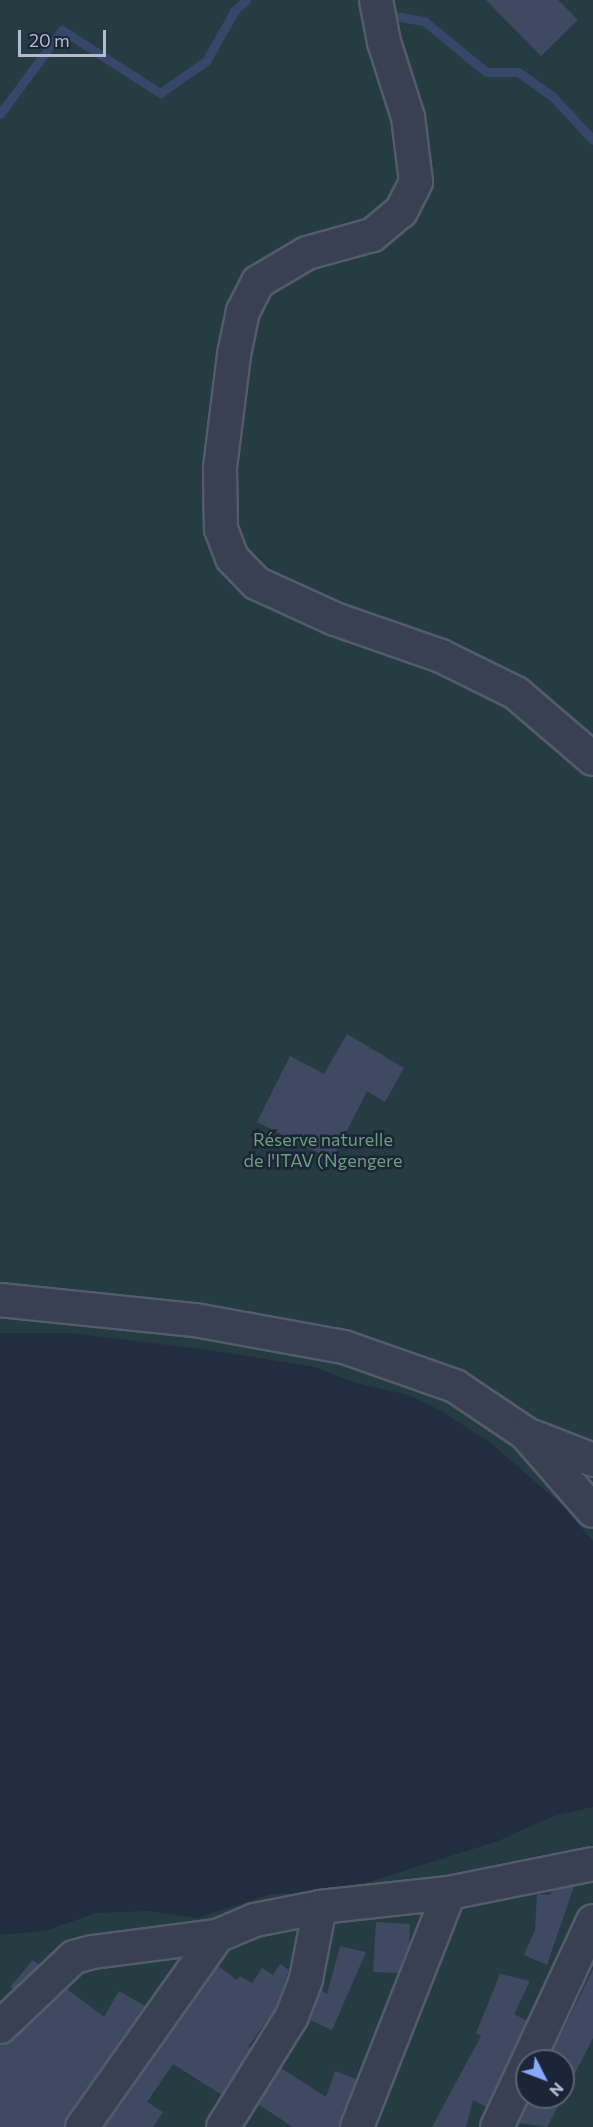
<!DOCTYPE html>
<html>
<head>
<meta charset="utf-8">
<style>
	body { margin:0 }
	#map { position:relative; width:593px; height:2127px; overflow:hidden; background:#232d42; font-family:Commissioner,sans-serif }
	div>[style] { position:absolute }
	.green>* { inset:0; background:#253c43 }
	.stream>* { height:9px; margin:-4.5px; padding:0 4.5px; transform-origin:4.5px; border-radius:4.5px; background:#36476a }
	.building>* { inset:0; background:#3f4a62; transform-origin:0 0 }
	.roads { filter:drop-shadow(2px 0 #535b6c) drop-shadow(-2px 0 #535b6c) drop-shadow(0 2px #535b6c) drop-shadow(0 -2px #535b6c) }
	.minor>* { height:32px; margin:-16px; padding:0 16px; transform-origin:16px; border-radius:16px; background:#384051 }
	span { translate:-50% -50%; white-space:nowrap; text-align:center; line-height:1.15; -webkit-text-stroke:5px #1c2537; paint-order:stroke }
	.park-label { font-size:18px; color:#6a9f7b }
	.north { position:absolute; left:515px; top:2049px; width:60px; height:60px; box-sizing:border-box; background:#1c2537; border:2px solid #596173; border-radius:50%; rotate:132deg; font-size:16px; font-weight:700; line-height:24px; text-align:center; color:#b4bbcc }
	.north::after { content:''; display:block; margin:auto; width:21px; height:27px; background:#86a9ff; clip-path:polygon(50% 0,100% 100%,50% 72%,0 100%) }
	.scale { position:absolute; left:18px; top:30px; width:88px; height:27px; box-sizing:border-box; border:3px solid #b4bbcc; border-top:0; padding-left:8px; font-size:18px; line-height:21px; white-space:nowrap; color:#b4bbcc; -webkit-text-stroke:4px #1c2537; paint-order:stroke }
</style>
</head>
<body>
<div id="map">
	<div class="green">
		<div style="clip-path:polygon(0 0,593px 0,593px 1541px,562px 1505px,492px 1444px,440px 1410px,408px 1395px,356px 1383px,315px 1367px,209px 1350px,70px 1333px,0 1333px)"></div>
		<div style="clip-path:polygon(evenodd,593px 1807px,593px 2127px,0 2127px,0 1935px,45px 1931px,96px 1913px,149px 1911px,197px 1918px,271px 1894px,309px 1893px,363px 1884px,498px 1841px,554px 1816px,593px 1807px,527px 2061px,563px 2061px,563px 2097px,527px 2097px,527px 2061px)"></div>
	</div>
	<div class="stream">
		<div style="left:389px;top:9px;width:6px;rotate:90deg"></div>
		<div style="left:389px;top:15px;width:36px;rotate:10deg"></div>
		<div style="left:424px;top:21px;width:80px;rotate:39.4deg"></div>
		<div style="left:486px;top:72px;width:32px"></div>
		<div style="left:518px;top:72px;width:42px;rotate:35.2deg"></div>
		<div style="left:552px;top:96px;width:60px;rotate:47deg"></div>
		<div style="left:0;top:114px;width:104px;rotate:-53.6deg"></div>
		<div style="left:62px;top:30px;width:117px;rotate:32.7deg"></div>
		<div style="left:160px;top:93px;width:56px;rotate:-34.8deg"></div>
		<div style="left:206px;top:61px;width:59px;rotate:-60.4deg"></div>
		<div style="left:235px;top:10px;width:15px;rotate:-42deg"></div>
	</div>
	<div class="building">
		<div style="clip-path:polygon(486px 0,558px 0,578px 20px,541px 56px)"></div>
		<div style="clip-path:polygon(347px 1034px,404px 1068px,385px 1102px,367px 1091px,332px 1160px,257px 1122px,290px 1056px,324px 1074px)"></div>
		<div style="clip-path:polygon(574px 1886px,547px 1965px,524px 1955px,535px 1930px,537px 1894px,550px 1895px,552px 1891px)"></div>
		<div style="clip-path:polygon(376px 1922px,410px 1924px,409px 1945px,398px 1973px,373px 1972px)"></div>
		<div style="clip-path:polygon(340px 1946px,366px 1952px,332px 2030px,310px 2020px,321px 1990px,327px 1994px)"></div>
		<div style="left:33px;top:1960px;width:8px;height:35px;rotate:40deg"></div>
		<div style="clip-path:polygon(280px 1964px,289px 1970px,276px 2008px,248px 2047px,251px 2048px,222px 2095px,173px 2064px,147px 2102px,163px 2112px,153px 2127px,104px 2127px,218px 1966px,237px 1980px,240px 1976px,252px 1983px,262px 1968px,273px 1975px)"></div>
		<div style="clip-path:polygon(593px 1969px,593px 2038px,563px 2097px,563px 2061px,548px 2061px)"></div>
		<div style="clip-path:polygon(500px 1974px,530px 1981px,514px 2014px,527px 2021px,487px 2107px,473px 2100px,466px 2127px,432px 2127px,481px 2036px,476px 2033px)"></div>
		<div style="clip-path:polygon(67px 1989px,104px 2017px,119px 1991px,145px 2006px,67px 2117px,64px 2127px,0 2127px,0 2044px,12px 2040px)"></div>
		<div style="clip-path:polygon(281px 2068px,326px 2097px,335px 2071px,356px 2079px,339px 2127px,293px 2127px,258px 2104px)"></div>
		<div style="clip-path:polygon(531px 2097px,563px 2097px,547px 2127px,519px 2123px)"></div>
	</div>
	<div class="roads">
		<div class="minor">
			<div style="left:376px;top:0;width:43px;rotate:79.2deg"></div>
			<div style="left:384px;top:42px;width:79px;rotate:72.3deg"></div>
			<div style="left:408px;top:117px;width:65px;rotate:83deg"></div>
			<div style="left:416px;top:182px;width:33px;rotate:117deg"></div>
			<div style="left:401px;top:211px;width:38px;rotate:140deg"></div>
			<div style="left:372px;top:235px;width:67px;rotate:164.5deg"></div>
			<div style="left:307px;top:253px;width:57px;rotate:149.4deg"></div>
			<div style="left:258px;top:282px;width:33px;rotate:117deg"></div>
			<div style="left:243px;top:311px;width:45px;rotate:101.6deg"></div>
			<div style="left:234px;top:355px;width:114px;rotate:97.1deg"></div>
			<div style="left:220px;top:468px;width:61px;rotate:89.1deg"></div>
			<div style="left:221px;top:529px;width:31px;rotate:69deg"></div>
			<div style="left:232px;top:558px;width:35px;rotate:46deg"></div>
			<div style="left:256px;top:583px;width:87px;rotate:24.5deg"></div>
			<div style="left:335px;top:619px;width:112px;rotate:19.2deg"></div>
			<div style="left:441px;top:656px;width:84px;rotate:26.3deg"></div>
			<div style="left:516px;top:693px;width:101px;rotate:40.6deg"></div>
			<div style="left:0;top:1300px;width:196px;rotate:5.9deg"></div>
			<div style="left:195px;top:1320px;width:151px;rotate:10.3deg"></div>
			<div style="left:344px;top:1347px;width:118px;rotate:19.4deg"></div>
			<div style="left:455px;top:1386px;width:84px;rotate:33.9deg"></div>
			<div style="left:525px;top:1433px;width:103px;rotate:48.9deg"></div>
			<div style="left:534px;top:1437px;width:63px;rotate:21.3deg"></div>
			<div style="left:0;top:2027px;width:102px;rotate:-43.4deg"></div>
			<div style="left:74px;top:1957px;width:20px;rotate:-15deg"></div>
			<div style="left:93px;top:1952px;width:125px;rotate:-7.4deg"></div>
			<div style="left:217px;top:1936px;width:41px;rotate:-22.8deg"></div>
			<div style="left:255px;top:1920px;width:66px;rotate:-11.3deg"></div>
			<div style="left:320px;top:1907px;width:130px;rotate:-6.2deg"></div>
			<div style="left:449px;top:1893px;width:147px;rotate:-11.4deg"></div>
			<div style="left:528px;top:2061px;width:154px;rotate:-65.1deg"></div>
			<div style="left:82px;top:2127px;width:234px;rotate:-54.7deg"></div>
			<div style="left:223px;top:2127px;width:131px;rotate:-58.1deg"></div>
			<div style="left:292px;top:2016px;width:40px;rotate:-69deg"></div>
			<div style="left:306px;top:1979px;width:73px;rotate:-79deg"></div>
			<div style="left:357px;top:2127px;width:251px;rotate:-68.5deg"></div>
			<div style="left:497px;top:2127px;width:71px;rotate:-64.9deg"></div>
		</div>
	</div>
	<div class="park-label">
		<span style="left:323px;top:1150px">Réserve naturelle<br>de l'ITAV (Ngengere</span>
	</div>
	<div class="north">N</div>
	<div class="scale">20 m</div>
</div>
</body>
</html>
